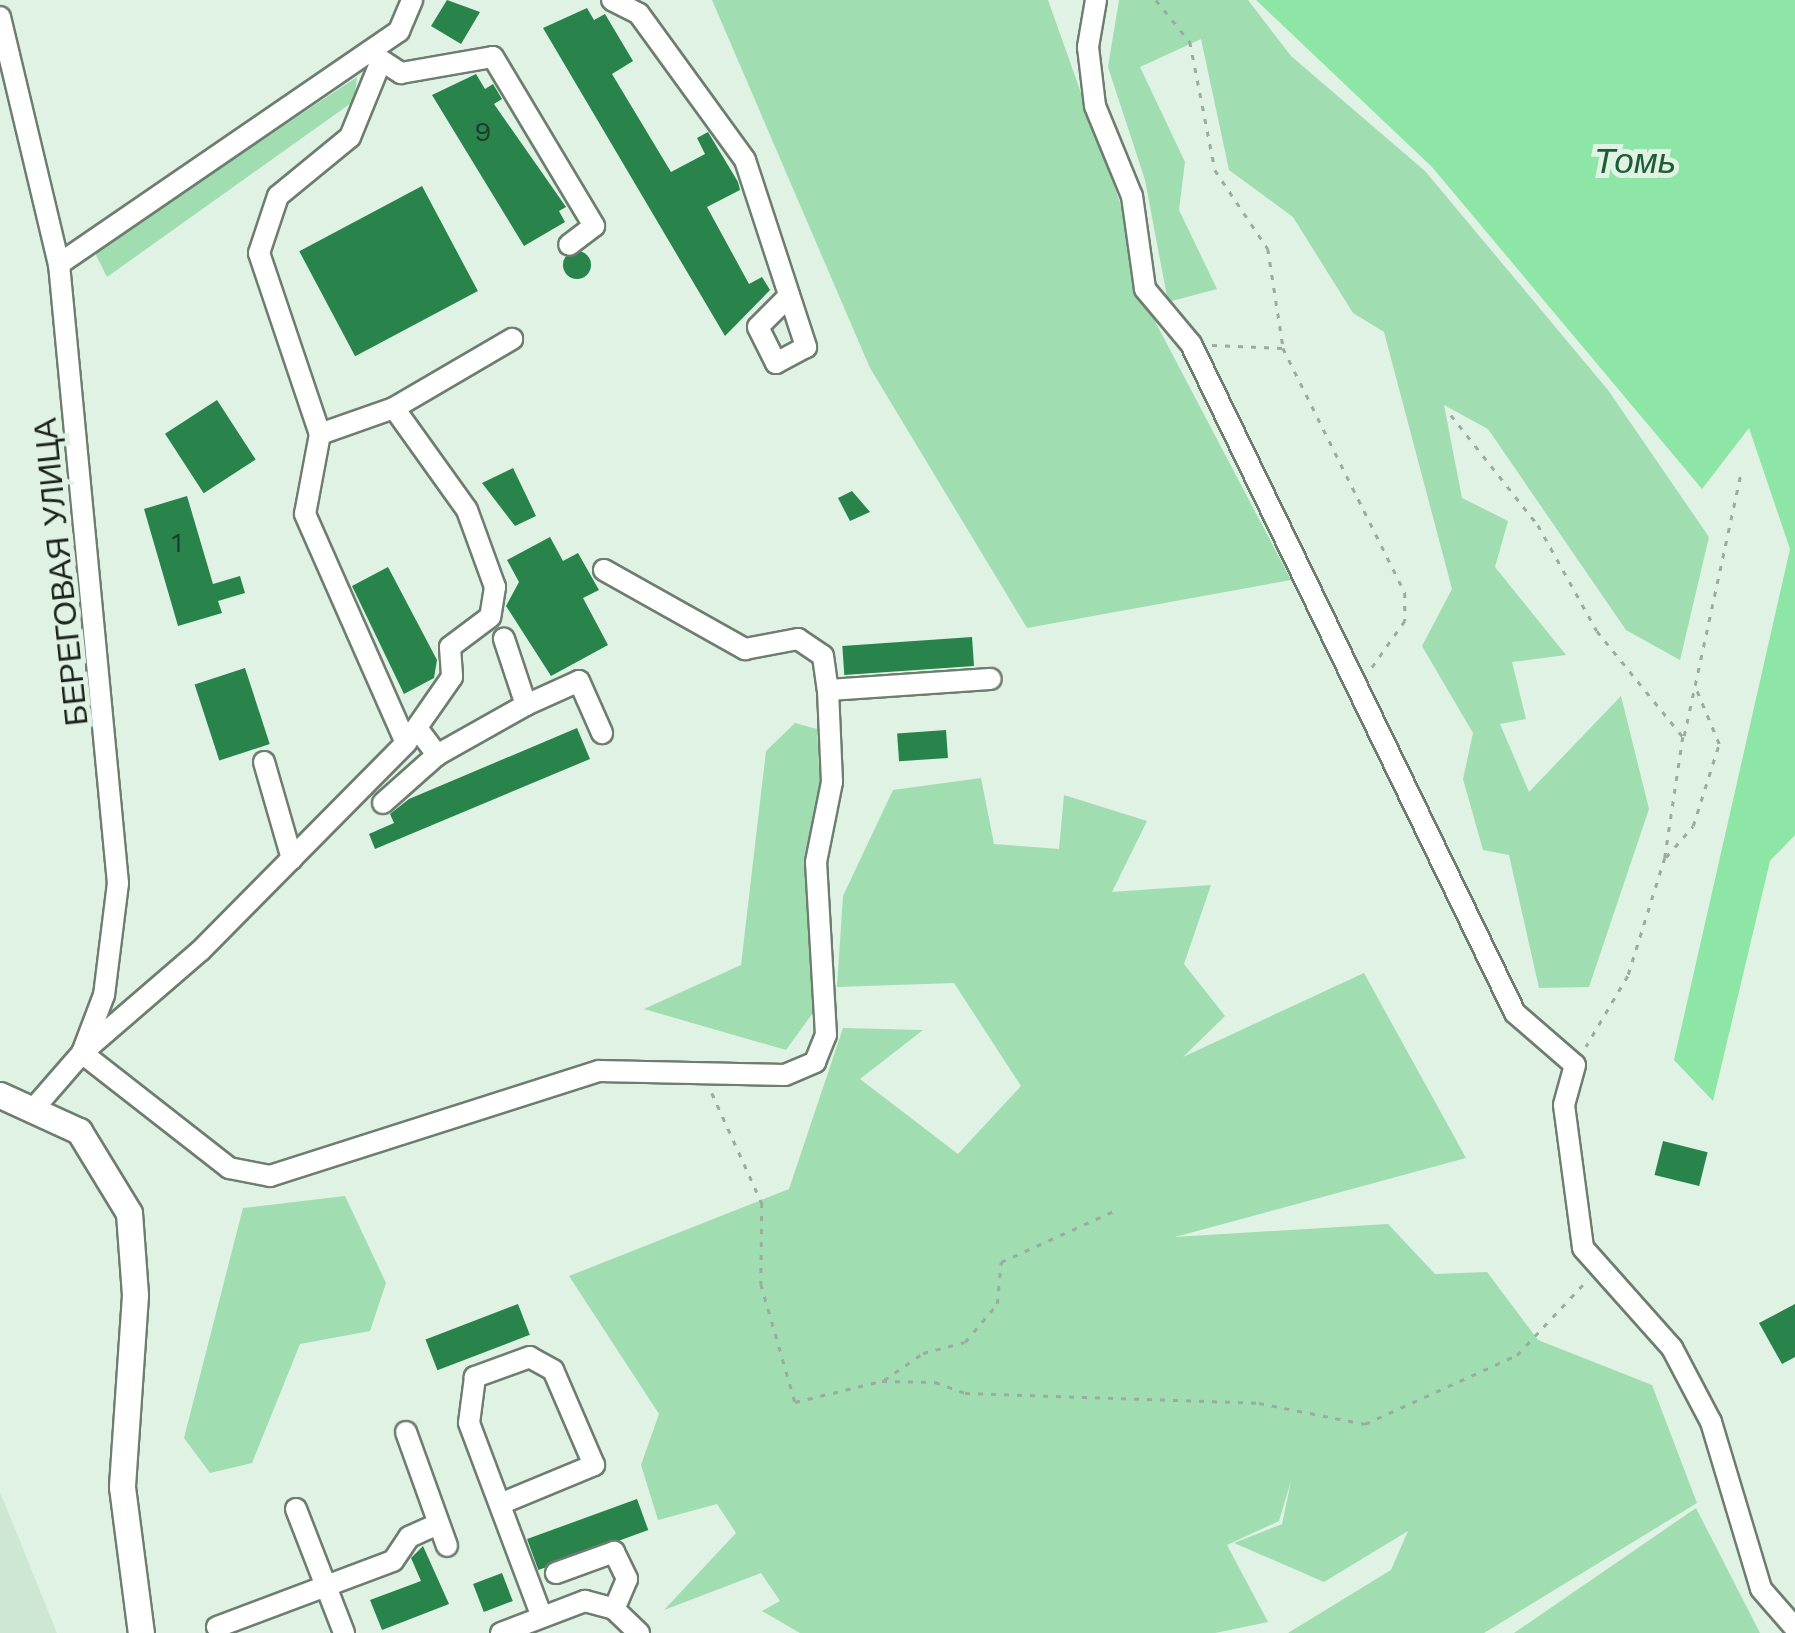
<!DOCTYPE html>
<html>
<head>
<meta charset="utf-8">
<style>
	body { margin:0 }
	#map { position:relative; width:1795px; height:1633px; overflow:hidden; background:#dff2e3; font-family:"Work Sans",sans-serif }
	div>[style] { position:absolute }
	.built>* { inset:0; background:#cde7d3 }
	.green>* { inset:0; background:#a0ddb0 }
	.water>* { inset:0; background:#8de5a6 }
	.building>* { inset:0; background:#28844a; transform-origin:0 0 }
	.round { border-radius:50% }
	.path>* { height:2.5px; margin-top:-1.25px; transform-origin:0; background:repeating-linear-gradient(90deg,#9cab9f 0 5px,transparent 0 13px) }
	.roads { filter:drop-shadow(2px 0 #6d7e70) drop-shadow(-2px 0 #6d7e70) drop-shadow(0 2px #6d7e70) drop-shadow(0 -2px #6d7e70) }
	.minor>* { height:20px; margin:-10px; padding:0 10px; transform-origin:10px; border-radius:10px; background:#fff }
	.major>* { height:25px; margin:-12.5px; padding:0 12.5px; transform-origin:12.5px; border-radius:12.5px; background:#fff }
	span { translate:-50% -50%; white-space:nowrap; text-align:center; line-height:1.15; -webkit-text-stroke:10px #dff2e3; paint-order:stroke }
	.number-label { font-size:28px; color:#1e3a28 }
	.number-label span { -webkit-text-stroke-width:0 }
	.street-label { font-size:32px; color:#1b221c }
	.water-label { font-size:35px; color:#1e5d34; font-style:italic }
</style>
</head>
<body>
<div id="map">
	<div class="built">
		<div style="clip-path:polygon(0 1492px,57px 1633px,0 1633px)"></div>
	</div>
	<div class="green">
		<div style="clip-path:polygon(712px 0,1048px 0,1124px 214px,1137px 287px,1291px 580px,1027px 628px,870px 368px)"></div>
		<div style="clip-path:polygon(1119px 0,1248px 0,1291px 56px,1425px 171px,1608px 390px,1709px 537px,1680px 660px,1626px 630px,1488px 429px,1444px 405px,1462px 498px,1508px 521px,1495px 567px,1566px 655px,1512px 662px,1526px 719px,1500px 724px,1529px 792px,1621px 696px,1649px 809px,1589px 987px,1539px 988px,1509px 855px,1483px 850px,1463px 779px,1473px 733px,1422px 646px,1452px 589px,1384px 332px,1353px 313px,1293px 217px,1229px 170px,1201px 39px,1140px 67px,1185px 162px,1179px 210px,1217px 289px,1168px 302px,1145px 180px,1108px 67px)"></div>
		<div style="clip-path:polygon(357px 77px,354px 101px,107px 277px,94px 251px)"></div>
		<div style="clip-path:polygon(795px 723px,817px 729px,820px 786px,804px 858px,815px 1010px,786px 1050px,644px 1009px,741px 965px,766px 751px)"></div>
		<div style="clip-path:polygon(981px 778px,994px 844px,1059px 849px,1064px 795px,1147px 821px,1112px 892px,1211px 885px,1184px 964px,1225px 1016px,1183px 1057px,1364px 973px,1466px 1158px,1175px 1237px,1388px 1224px,1435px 1274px,1487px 1272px,1538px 1340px,1652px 1385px,1697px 1503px,1484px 1633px,1288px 1633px,1391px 1570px,1408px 1531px,1324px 1582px,1234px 1543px,1282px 1524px,1291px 1481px,1279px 1521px,1227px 1545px,1268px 1622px,1215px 1633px,800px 1633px,762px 1611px,780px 1601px,761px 1573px,664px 1610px,736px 1533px,717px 1504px,658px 1520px,641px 1465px,659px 1414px,569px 1276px,789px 1189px,843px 1028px,923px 1030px,860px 1079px,958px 1154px,1021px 1086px,954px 983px,837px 987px,843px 896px,893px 790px)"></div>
		<div style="clip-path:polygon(345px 1196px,386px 1283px,370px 1331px,300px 1344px,252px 1463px,210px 1473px,184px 1438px,243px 1208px)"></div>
		<div style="clip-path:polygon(1696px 1508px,1760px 1633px,1514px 1633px)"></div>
	</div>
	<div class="water">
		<div style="clip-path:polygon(1256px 0,1795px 0,1795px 835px,1770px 861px,1713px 1101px,1674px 1060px,1790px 549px,1749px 428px,1702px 489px,1432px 167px)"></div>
	</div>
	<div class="building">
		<div style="clip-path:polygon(447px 0,480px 12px,461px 44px,431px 26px)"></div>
		<div style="clip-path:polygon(587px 8px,594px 20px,605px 14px,633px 61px,612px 74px,671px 172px,705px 154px,697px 138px,708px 132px,738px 182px,740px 190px,707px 207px,749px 284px,762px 277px,770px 290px,725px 336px,543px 28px)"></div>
		<div style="clip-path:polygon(476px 74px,485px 89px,493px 84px,502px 99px,494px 104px,566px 207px,559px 211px,565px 222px,524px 246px,432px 95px)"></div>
		<div style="left:422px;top:186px;width:119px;height:139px;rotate:62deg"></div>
		<div class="round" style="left:563px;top:251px;width:28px;height:28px"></div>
		<div style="left:217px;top:400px;width:71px;height:62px;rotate:57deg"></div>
		<div style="clip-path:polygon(513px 468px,536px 516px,515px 526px,482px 483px)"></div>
		<div style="clip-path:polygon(852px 491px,870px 512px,850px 521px,838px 498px)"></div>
		<div style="clip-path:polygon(187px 496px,213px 584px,240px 576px,245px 593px,218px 601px,222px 613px,178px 626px,144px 509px)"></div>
		<div style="clip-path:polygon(550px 537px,563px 561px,578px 553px,599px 590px,583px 598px,608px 645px,551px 676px,506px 606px,519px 582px,507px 560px)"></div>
		<div style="clip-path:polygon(388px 567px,437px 660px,434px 678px,404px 694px,352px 586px)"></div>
		<div style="left:972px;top:637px;width:29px;height:130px;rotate:86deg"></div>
		<div style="left:245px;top:668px;width:80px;height:53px;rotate:72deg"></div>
		<div style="clip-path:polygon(577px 728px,590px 759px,375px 849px,369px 834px,394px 823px,390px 814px,409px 799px)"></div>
		<div style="left:946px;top:730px;width:28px;height:49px;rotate:86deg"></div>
		<div style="left:1663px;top:1141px;width:46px;height:35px;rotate:14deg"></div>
		<div style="left:518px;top:1304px;width:33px;height:99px;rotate:69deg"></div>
		<div style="clip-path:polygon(1795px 1304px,1795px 1357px,1782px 1364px,1759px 1323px)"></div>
		<div style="left:637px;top:1499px;width:33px;height:117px;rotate:70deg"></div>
		<div style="clip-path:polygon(423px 1546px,449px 1604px,382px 1630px,370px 1600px,421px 1581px,411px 1558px)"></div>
		<div style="left:502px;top:1573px;width:30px;height:31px;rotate:69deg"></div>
	</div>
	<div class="path">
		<div style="left:1156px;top:0;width:54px;rotate:51deg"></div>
		<div style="left:1190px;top:42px;width:130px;rotate:78.9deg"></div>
		<div style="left:1215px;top:170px;width:95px;rotate:56.1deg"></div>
		<div style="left:1268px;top:249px;width:98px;rotate:81.2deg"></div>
		<div style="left:1212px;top:345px;width:71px;rotate:2.4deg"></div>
		<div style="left:1283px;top:348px;width:274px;rotate:63.5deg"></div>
		<div style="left:1405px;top:593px;width:28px;rotate:90deg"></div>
		<div style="left:1405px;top:621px;width:59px;rotate:125.3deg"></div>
		<div style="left:1451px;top:415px;width:140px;rotate:51.7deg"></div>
		<div style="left:1538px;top:525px;width:121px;rotate:60.9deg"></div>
		<div style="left:1597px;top:631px;width:136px;rotate:50.9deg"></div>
		<div style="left:1683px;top:737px;width:122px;rotate:98.5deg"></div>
		<div style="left:1665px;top:858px;width:124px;rotate:107.4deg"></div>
		<div style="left:1628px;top:976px;width:82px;rotate:120.6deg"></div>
		<div style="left:1684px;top:736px;width:270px;rotate:-77.8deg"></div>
		<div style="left:1666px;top:857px;width:41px;rotate:-48.9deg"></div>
		<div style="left:1693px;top:826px;width:86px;rotate:-72.4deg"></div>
		<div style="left:1719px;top:744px;width:60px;rotate:-112.7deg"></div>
		<div style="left:712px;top:1093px;width:121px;rotate:65.6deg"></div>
		<div style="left:762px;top:1203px;width:81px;rotate:90.7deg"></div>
		<div style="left:761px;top:1284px;width:123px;rotate:73.9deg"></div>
		<div style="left:795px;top:1402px;width:89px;rotate:-13.6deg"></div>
		<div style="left:882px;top:1381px;width:53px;rotate:1.1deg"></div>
		<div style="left:935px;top:1382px;width:32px;rotate:20deg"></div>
		<div style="left:965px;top:1393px;width:294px;rotate:1.9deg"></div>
		<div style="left:1259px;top:1403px;width:108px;rotate:11.2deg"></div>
		<div style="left:1365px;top:1424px;width:167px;rotate:-24.4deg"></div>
		<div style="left:1517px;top:1355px;width:104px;rotate:-46.9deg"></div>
		<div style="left:884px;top:1380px;width:47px;rotate:-34.7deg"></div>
		<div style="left:923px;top:1353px;width:43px;rotate:-14.7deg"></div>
		<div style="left:965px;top:1342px;width:50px;rotate:-49.9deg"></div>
		<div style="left:997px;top:1304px;width:42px;rotate:-84.6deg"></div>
		<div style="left:1001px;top:1262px;width:124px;rotate:-24.3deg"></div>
	</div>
	<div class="roads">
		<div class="minor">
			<div style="left:612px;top:0;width:30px;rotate:27deg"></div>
			<div style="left:639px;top:14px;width:180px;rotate:54deg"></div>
			<div style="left:745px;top:160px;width:197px;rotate:71.9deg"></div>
			<div style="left:806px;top:347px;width:34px;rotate:152deg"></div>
			<div style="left:776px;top:363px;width:40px;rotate:-116.6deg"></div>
			<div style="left:758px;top:327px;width:44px;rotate:-45deg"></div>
			<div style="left:1096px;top:0;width:48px;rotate:99.7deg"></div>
			<div style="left:1088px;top:47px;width:59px;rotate:83.2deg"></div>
			<div style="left:1095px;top:106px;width:97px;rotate:67.7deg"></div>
			<div style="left:1132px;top:196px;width:94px;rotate:82deg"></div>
			<div style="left:1145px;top:289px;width:72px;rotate:50.1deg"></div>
			<div style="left:1191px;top:344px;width:743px;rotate:64.16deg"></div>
			<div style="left:1515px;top:1013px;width:79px;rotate:40.9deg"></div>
			<div style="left:1575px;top:1065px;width:41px;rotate:105.4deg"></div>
			<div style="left:1564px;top:1105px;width:144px;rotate:82.4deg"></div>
			<div style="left:1583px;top:1248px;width:134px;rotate:48.3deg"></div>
			<div style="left:1672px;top:1348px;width:84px;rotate:62.2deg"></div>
			<div style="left:1711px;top:1422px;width:174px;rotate:73.3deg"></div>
			<div style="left:1761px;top:1589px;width:52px;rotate:48.9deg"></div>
			<div style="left:0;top:17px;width:254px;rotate:76.6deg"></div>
			<div style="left:59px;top:264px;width:622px;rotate:84.56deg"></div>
			<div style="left:118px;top:883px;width:113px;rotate:97.1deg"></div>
			<div style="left:104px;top:995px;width:62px;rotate:110.8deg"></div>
			<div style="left:82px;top:1053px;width:70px;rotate:131deg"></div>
			<div style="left:370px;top:53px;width:37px;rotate:33deg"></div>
			<div style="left:401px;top:73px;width:93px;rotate:-9.9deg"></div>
			<div style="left:493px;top:57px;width:197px;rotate:59.1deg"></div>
			<div style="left:594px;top:226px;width:31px;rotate:143deg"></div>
			<div style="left:381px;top:61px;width:82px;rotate:112.2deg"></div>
			<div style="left:350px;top:137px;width:93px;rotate:140.7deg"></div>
			<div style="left:278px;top:196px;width:60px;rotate:108.4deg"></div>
			<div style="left:259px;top:253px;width:191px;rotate:71.4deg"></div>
			<div style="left:320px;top:434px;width:81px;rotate:100.6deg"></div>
			<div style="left:305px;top:514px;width:250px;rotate:66.2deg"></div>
			<div style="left:59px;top:264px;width:412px;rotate:-34.4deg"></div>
			<div style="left:399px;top:31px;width:34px;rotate:-67deg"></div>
			<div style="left:394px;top:408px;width:125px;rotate:54.4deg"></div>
			<div style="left:467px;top:510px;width:82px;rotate:70deg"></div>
			<div style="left:495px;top:587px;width:30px;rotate:99deg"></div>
			<div style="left:490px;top:617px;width:50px;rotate:143.1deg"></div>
			<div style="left:450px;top:647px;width:30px;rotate:86deg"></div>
			<div style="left:452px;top:677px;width:80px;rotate:124.9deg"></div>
			<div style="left:406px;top:743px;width:293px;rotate:134.7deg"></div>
			<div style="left:200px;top:951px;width:156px;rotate:139.2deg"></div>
			<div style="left:82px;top:1053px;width:187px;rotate:38deg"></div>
			<div style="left:229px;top:1168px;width:42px;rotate:11deg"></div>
			<div style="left:270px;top:1176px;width:345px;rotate:-17.7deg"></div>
			<div style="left:599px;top:1071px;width:186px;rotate:1.2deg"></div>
			<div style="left:785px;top:1075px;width:33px;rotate:-23deg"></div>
			<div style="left:815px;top:1062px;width:29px;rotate:-68deg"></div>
			<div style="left:826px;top:1035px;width:173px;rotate:-93.3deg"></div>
			<div style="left:816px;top:862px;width:82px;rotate:-78.7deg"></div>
			<div style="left:832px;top:782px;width:92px;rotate:-92.5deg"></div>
			<div style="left:828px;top:690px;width:163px;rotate:-3.9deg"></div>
			<div style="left:320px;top:434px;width:78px;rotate:-19.4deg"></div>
			<div style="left:394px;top:408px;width:137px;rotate:-30.3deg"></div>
			<div style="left:604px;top:570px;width:162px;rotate:29.3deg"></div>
			<div style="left:745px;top:649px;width:54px;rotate:-10.7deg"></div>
			<div style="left:798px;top:639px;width:30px;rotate:34deg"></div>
			<div style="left:823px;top:656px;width:34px;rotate:82deg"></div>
			<div style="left:526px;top:705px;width:58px;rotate:-24.4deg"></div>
			<div style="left:579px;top:681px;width:57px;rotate:66.1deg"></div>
			<div style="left:417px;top:728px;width:34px;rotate:53deg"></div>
			<div style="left:437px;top:755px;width:102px;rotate:-29.3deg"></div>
			<div style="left:526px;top:705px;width:70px;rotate:-108.4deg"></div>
			<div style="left:264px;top:762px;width:101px;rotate:73.9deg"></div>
			<div style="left:383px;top:803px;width:72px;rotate:-41.6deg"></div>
			<div style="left:406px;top:1432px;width:121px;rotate:70.2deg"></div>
			<div style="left:500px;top:1504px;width:102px;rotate:-22.5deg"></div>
			<div style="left:594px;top:1465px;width:103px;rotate:-113.3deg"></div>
			<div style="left:553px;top:1370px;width:26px;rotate:-151deg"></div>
			<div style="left:530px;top:1357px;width:59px;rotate:160deg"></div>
			<div style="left:475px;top:1377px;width:46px;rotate:97.4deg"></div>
			<div style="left:469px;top:1423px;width:207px;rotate:69.4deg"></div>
			<div style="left:296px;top:1509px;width:133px;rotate:68.8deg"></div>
			<div style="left:556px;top:1573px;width:62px;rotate:-19.9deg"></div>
			<div style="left:614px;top:1552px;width:30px;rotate:64deg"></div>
			<div style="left:627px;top:1579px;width:33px;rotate:113deg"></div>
			<div style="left:217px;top:1627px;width:188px;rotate:-20.6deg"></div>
			<div style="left:393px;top:1561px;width:29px;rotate:-56deg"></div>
			<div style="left:409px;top:1537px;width:32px;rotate:-24deg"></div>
			<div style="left:501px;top:1633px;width:90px;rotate:-20.9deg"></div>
			<div style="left:585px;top:1601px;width:30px;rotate:15deg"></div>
			<div style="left:614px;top:1609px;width:35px;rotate:44deg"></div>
		</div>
		<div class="major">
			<div style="left:0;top:1095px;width:87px;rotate:24.5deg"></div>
			<div style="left:79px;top:1131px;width:96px;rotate:58.6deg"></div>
			<div style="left:129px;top:1213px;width:82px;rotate:85.8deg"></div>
			<div style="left:135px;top:1295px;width:192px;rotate:93.9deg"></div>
			<div style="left:122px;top:1487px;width:147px;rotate:82.6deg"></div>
		</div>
	</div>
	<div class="number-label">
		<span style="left:483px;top:132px">9</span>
		<span style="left:177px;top:543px">1</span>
	</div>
	<div class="street-label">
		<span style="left:61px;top:572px;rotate:-96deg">БЕРЕГОВАЯ УЛИЦА</span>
	</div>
	<div class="water-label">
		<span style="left:1635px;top:161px">Томь</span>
	</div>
</div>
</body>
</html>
